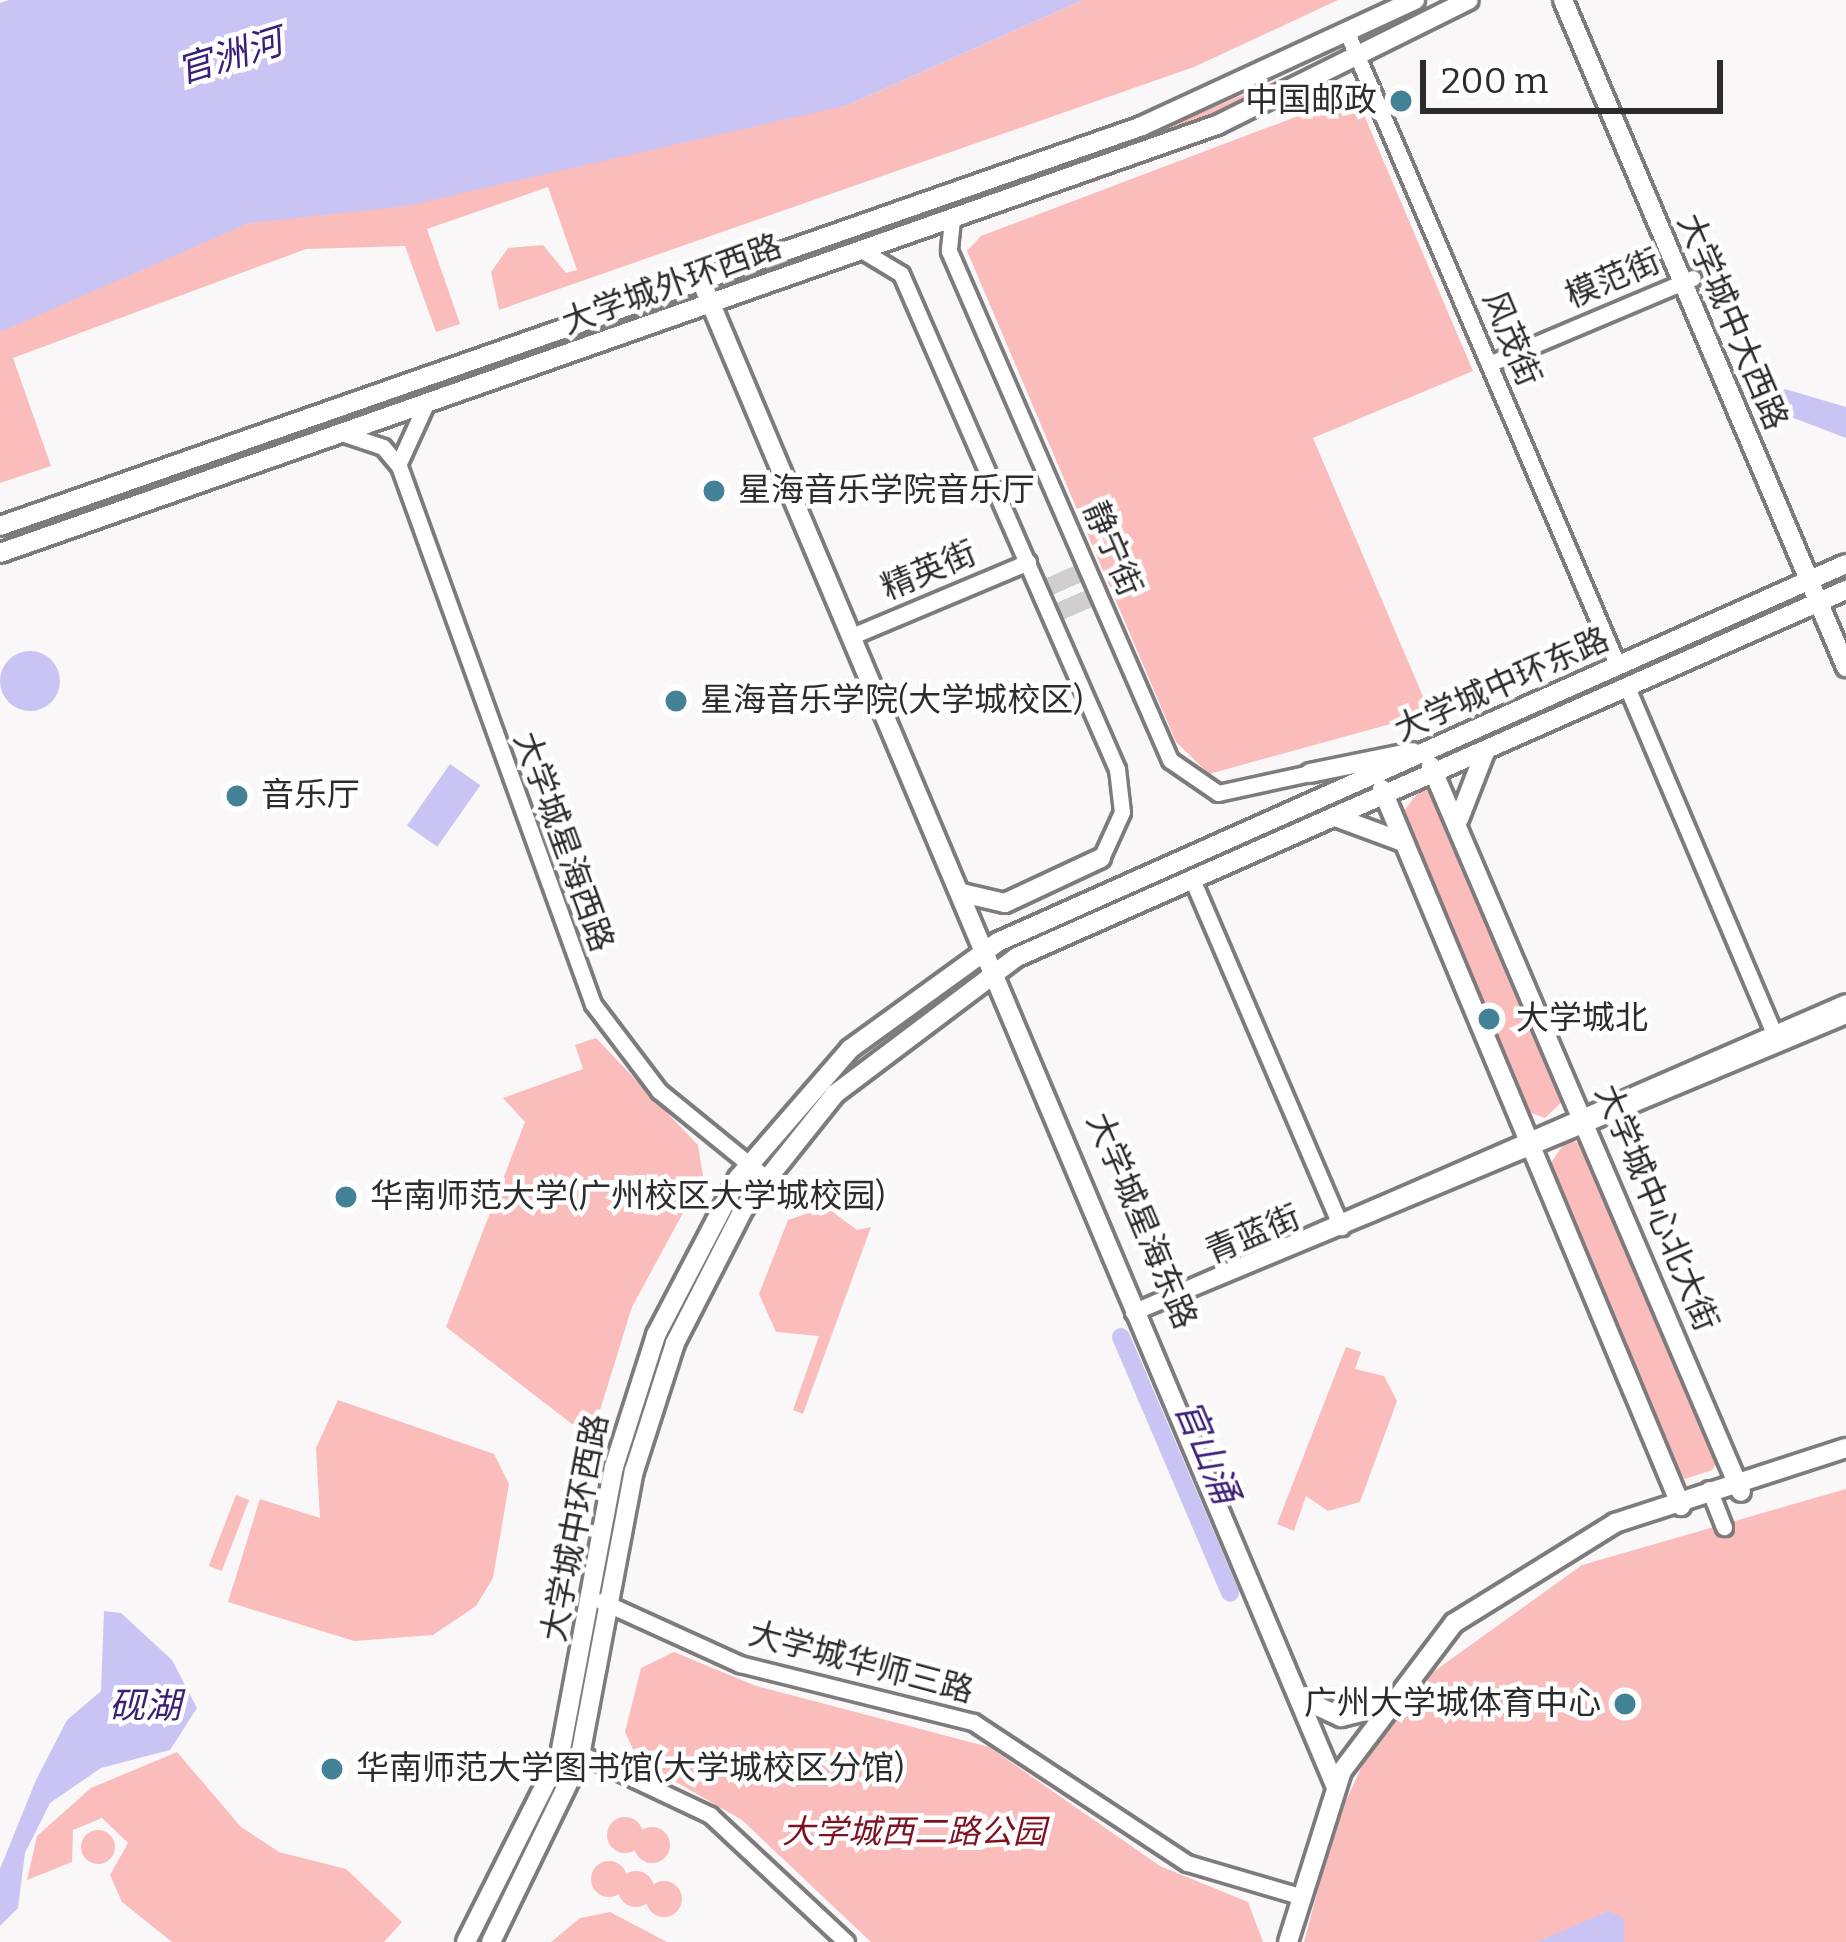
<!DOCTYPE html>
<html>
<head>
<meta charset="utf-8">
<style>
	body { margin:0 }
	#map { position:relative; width:1846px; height:1942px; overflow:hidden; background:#faf7f9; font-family:Bitter,"Noto Sans SC",serif }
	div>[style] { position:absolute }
	.green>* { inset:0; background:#fabdbc; transform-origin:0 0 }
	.round { border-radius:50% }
	.water>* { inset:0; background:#c9c4f4; transform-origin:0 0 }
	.river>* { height:18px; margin:-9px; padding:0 9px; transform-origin:9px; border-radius:9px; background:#c9c4f4 }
	.major-tunnel>* { height:18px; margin-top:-9px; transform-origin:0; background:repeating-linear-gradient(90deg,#d1ced0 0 18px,transparent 0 27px) }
	.roads { filter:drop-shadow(3px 0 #7e7b7d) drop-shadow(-3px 0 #7e7b7d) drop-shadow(0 3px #7e7b7d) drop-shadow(0 -3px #7e7b7d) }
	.minor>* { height:15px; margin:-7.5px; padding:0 7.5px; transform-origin:7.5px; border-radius:7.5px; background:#fff }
	.major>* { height:18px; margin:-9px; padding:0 9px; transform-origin:9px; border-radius:9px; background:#fff }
	.dots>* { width:33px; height:33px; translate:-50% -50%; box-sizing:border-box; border:6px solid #fff; border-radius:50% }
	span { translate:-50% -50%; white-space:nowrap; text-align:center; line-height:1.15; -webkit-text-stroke:9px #fff; paint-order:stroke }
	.poi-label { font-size:33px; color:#2d2c2c }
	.right { translate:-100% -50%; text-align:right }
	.left { translate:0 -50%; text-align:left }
	.street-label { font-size:33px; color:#2d2c2c }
	.park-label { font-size:33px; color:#7f1222; font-style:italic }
	.water-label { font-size:36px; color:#3a1e78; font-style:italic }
	.scale { position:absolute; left:1420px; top:60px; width:303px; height:54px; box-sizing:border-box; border:6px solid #2d2c2c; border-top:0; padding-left:15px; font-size:36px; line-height:42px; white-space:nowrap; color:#2d2c2c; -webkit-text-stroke:9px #fff; paint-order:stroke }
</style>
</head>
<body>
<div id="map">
	<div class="green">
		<div style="clip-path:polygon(1083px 0,1338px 0,1194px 67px,499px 310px,491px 272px,508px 248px,543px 245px,566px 273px,577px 270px,548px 187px,427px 229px,460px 324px,436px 332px,405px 246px,306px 249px,13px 358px,51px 466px,0 483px,0 332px,91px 285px,249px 223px,848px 105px)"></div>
		<div style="clip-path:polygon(1298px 71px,1176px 133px,732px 283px,1168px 127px)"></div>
		<div style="clip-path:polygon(1343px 99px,1361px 108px,1473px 371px,1313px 438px,1430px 713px,1209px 774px,1176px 742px,967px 251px,981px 236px)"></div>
		<div style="clip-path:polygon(666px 306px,68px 519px,61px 514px,664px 303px)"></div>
		<div style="clip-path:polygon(1798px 595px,1457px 755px,1454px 748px)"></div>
		<div style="clip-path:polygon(1420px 790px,1433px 791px,1567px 1097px,1545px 1118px,1526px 1111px,1400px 816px)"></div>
		<div style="clip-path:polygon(596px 1038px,698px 1145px,703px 1176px,632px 1307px,596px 1423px,572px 1424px,446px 1327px,525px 1122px,503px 1098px,583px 1069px,575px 1045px)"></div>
		<div style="clip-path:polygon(1566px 1141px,1586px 1143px,1719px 1460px,1712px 1470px,1685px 1479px,1675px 1470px,1548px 1167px)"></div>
		<div style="clip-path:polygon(826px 1207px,857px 1230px,871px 1227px,803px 1414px,793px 1410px,819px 1336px,776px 1332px,759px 1294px,788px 1220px)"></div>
		<div style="clip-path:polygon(1346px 1347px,1361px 1352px,1355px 1369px,1384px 1376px,1397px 1401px,1360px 1502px,1328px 1511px,1306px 1496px,1294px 1531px,1277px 1524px)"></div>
		<div style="clip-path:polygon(338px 1400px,494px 1454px,509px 1484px,493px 1578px,476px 1606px,433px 1635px,354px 1641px,228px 1602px,260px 1499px,320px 1518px,316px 1448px)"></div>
		<div style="clip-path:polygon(1846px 1489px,1846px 1942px,1304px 1942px,1336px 1822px,1378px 1732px,1429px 1675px,1582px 1565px)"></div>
		<div style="left:236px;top:1495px;width:14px;height:76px;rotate:21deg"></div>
		<div style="clip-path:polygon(674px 1652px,756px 1686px,989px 1747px,1160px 1866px,1248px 1902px,1263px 1942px,871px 1942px,742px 1820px,638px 1760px,625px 1732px,641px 1668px)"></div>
		<div style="clip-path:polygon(177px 1752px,241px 1827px,279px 1852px,346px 1869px,402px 1922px,384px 1942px,172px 1942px,122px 1902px,110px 1875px,128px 1843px,102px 1818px,73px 1830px,72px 1862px,27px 1880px,37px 1836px,91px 1788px)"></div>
		<div class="round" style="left:607px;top:1817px;width:36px;height:36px"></div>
		<div class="round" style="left:634px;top:1827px;width:36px;height:36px"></div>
		<div class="round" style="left:81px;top:1830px;width:34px;height:34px"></div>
		<div class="round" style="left:591px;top:1861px;width:36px;height:36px"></div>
		<div class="round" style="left:618px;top:1871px;width:36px;height:36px"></div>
		<div class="round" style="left:646px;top:1881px;width:36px;height:36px"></div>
		<div style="clip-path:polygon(610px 1912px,667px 1942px,551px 1942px,580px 1918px)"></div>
	</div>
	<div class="water">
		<div style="clip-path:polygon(1083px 0,848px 105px,406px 206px,249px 223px,0 332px,0 3px,9px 0)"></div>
		<div style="clip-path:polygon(1785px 389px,1846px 407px,1846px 438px,1773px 410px,1770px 394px)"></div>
		<div class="round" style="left:0;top:651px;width:60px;height:60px"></div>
		<div style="left:450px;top:764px;width:37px;height:75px;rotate:35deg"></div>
		<div style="clip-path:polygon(104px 1611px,121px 1613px,172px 1660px,197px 1708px,170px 1750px,101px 1768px,50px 1803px,25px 1853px,18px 1908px,0 1926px,0 1869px,36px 1780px,67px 1720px,101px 1691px)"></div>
		<div style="clip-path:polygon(1609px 1911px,1624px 1919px,1624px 1942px,1537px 1942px)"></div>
	</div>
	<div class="river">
		<div style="left:1121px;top:1337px;width:278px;rotate:66.9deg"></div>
	</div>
	<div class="major-tunnel">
		<div style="left:1069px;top:568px;width:53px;rotate:67.8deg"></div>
		<div style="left:1053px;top:575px;width:53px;rotate:66.8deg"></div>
	</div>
	<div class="roads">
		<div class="minor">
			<div style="left:1349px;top:37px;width:684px;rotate:66.85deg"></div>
			<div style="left:952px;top:220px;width:31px;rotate:96deg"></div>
			<div style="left:949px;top:251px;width:555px;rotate:66.53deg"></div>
			<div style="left:1170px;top:760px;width:58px;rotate:34.5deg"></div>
			<div style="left:1218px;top:793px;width:94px;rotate:-12.3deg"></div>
			<div style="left:863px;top:251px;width:44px;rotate:31.2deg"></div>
			<div style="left:901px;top:274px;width:540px;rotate:66.43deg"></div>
			<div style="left:1117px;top:769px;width:43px;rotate:83.4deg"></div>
			<div style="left:1122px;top:812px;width:51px;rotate:114.5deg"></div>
			<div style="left:1489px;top:364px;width:221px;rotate:-22.9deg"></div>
			<div style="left:344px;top:434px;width:41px;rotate:18.4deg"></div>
			<div style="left:383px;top:447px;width:25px;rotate:50deg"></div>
			<div style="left:399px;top:466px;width:572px;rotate:70.17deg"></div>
			<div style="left:593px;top:1004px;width:109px;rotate:52.8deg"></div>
			<div style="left:659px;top:1091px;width:136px;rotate:39.1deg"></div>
			<div style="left:399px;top:463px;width:63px;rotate:-65.5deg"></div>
			<div style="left:852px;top:636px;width:191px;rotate:-22.8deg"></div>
			<div style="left:1627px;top:687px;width:384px;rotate:67deg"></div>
			<div style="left:1192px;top:879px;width:379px;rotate:66.8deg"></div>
			<div style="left:1133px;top:1312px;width:777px;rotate:-23.5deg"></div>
			<div style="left:1133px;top:1312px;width:772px;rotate:-22.61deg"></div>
			<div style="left:1709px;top:1489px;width:41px;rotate:68.5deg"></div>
			<div style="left:601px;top:1601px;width:153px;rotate:24.4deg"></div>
			<div style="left:740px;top:1664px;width:240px;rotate:14deg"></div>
			<div style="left:973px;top:1722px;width:256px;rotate:33.4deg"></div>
			<div style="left:1187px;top:1863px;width:114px;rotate:16.4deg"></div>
			<div style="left:581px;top:1754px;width:143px;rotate:25.3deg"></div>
			<div style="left:710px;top:1815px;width:186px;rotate:43deg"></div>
		</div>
		<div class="major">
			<div style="left:1563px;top:0;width:725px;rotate:67.01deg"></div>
			<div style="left:700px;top:278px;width:1635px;rotate:67.15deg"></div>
			<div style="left:0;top:526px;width:1210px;rotate:-19.3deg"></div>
			<div style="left:1142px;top:126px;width:301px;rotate:-24.8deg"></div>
			<div style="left:0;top:553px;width:1290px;rotate:-19.38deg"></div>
			<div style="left:1217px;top:125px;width:281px;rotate:-26.4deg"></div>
			<div style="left:1431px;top:766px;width:789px;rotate:66.88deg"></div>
			<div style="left:1310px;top:773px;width:105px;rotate:-11.5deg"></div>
			<div style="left:1382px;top:789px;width:777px;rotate:67.36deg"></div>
			<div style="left:1338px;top:818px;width:69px;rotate:20.3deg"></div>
			<div style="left:1459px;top:819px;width:72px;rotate:-68.8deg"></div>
			<div style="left:962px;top:893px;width:44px;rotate:13.1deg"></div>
			<div style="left:1005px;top:903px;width:106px;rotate:-25.1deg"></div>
			<div style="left:1313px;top:1704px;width:31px;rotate:25deg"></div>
			<div style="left:1341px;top:1717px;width:41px;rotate:-14deg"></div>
			<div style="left:466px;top:1942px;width:209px;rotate:-63.3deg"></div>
			<div style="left:560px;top:1755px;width:293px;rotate:-79.4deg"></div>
			<div style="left:614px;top:1467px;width:139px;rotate:-72.3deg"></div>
			<div style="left:656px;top:1335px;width:177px;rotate:-62.4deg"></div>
			<div style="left:738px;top:1178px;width:171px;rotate:-49deg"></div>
			<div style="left:850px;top:1049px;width:183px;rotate:-35.9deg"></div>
			<div style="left:998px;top:942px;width:928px;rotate:-24.03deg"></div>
			<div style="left:491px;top:1942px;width:201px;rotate:-64.1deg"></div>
			<div style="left:579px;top:1761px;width:295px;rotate:-79.3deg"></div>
			<div style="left:634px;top:1471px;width:134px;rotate:-72.2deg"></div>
			<div style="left:675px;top:1343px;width:152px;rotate:-62.9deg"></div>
			<div style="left:744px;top:1208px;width:146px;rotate:-51.4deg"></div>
			<div style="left:835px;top:1094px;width:228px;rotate:-37deg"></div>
			<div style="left:1017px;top:957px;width:907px;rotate:-23.88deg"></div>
			<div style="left:1288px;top:1942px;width:179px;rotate:-72.5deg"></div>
			<div style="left:1342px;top:1771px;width:186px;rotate:-52.9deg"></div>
			<div style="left:1454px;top:1623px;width:190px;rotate:-31.8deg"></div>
			<div style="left:1615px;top:1523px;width:243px;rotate:-18deg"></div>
		</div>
	</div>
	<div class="dots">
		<div style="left:1401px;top:101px;background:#438197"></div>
		<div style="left:714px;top:491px;background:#438197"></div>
		<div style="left:676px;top:701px;background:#438197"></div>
		<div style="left:237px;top:796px;background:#438197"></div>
		<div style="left:1489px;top:1019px;background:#438197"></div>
		<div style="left:346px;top:1197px;background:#438197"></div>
		<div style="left:1625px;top:1704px;background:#438197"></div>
		<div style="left:332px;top:1769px;background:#438197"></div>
	</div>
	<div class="poi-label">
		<span class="right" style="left:1377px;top:101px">中国邮政</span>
		<span class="left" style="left:738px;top:491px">星海音乐学院音乐厅</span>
		<span class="left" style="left:700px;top:701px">星海音乐学院(大学城校区)</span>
		<span class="left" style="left:261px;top:796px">音乐厅</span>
		<span class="left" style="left:1516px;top:1019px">大学城北</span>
		<span class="left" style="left:370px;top:1197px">华南师范大学(广州校区大学城校园)</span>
		<span class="right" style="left:1601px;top:1704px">广州大学城体育中心</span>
		<span class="left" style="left:356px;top:1769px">华南师范大学图书馆(大学城校区分馆)</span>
	</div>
	<div class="street-label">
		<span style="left:1613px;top:279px;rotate:-23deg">模范街</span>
		<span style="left:672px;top:285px;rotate:-20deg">大学城外环西路</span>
		<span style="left:1732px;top:322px;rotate:67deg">大学城中大西路</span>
		<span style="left:1511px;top:339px;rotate:67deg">风茂街</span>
		<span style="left:1112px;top:549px;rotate:67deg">静宁街</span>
		<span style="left:929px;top:571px;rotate:-23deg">精英街</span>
		<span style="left:1502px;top:685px;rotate:-24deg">大学城中环东路</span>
		<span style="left:563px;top:842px;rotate:70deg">大学城星海西路</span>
		<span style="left:1656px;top:1208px;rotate:67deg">大学城中心北大街</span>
		<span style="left:1141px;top:1221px;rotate:67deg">大学城星海东路</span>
		<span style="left:1253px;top:1235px;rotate:-23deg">青蓝街</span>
		<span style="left:576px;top:1528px;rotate:-79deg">大学城中环西路</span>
		<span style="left:861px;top:1663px;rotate:15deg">大学城华师三路</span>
	</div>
	<div class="park-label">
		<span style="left:914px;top:1833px">大学城西二路公园</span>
	</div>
	<div class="water-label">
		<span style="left:230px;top:57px;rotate:-17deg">官洲河</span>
		<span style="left:1206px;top:1452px;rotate:67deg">官山涌</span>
		<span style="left:145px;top:1707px">砚湖</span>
	</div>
	<div class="scale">200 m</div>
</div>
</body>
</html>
